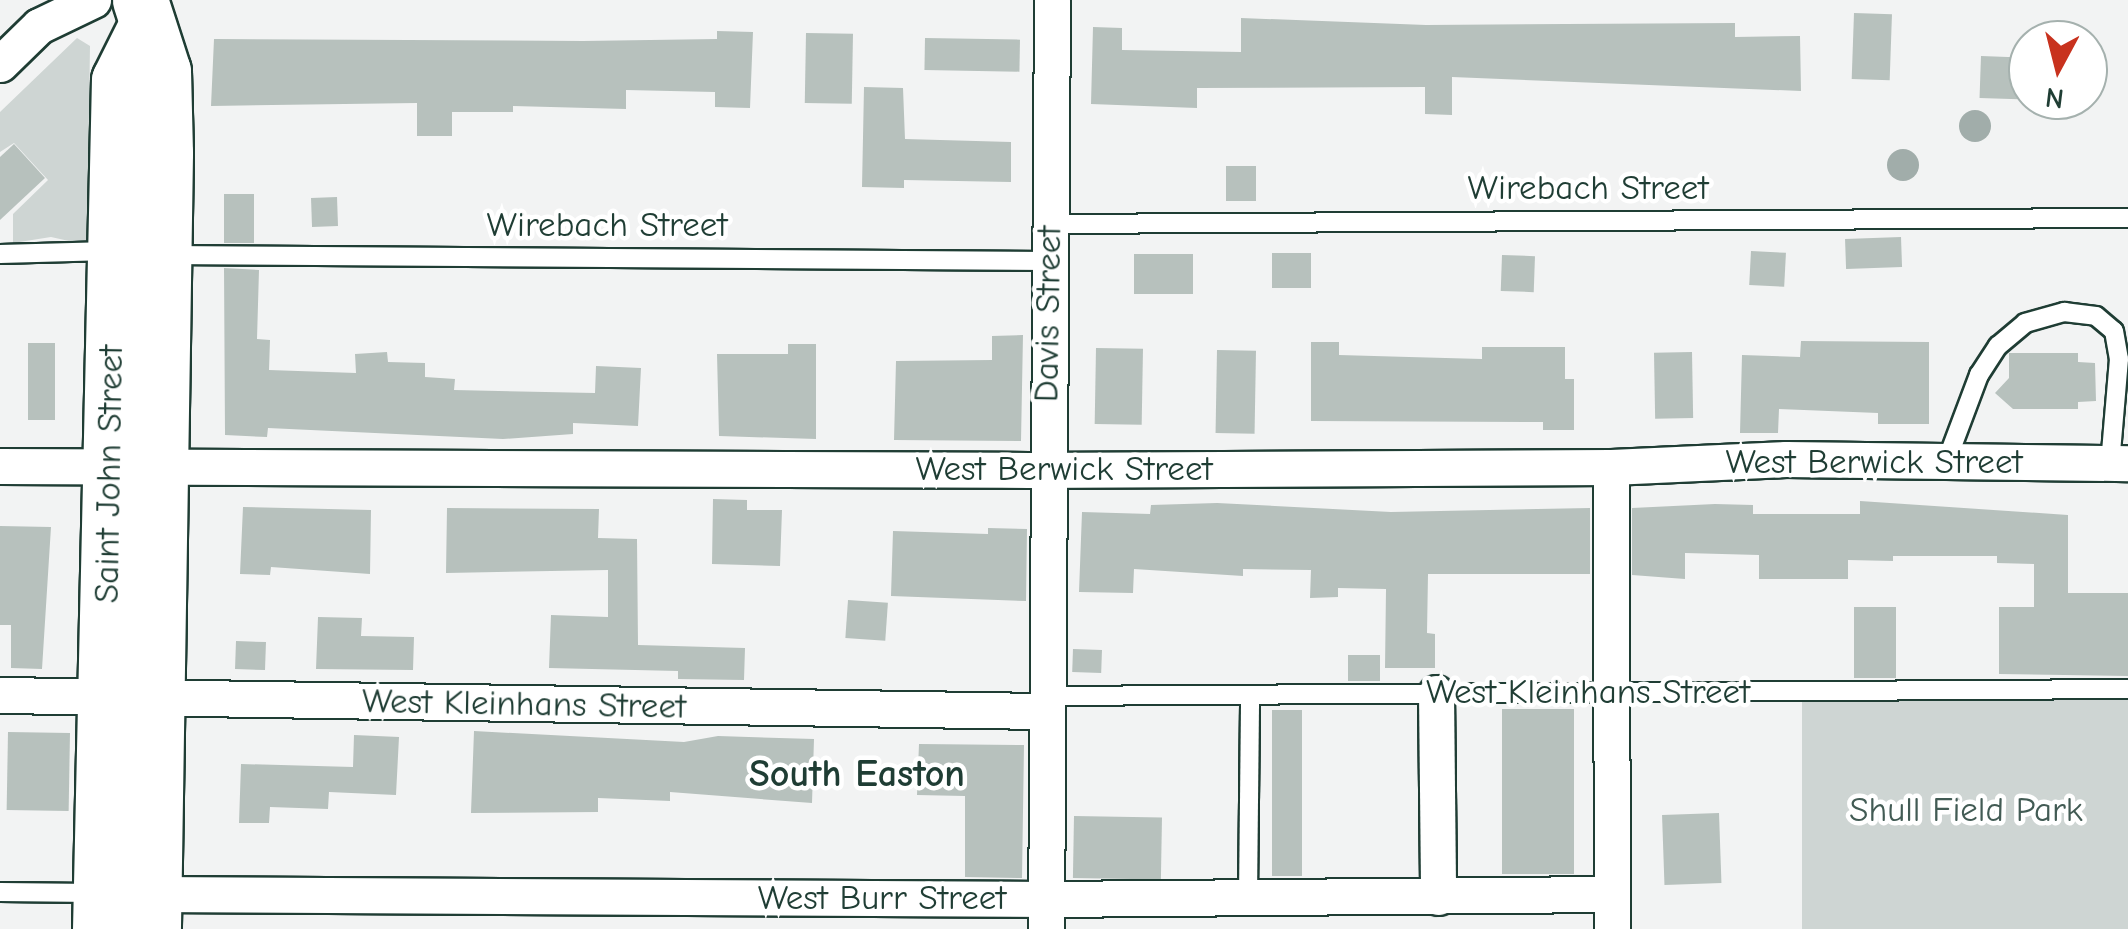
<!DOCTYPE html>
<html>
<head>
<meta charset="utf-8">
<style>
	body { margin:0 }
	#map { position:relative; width:2128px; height:929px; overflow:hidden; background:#f2f3f3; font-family:"Comic Neue",sans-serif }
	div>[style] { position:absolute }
	.green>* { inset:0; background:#ced5d3; transform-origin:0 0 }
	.water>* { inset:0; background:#a1adaa }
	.round { border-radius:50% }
	.building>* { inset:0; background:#b7c1bd; transform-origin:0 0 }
	.roads { filter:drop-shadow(2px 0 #1f3d34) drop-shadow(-2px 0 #1f3d34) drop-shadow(0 2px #1f3d34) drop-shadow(0 -2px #1f3d34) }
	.service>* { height:18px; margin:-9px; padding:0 9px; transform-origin:9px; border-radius:9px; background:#fff }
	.minor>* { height:35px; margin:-17.5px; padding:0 17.5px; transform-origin:17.5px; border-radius:17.5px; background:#fff }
	.primary>* { height:55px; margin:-27.5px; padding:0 27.5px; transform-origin:27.5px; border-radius:27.5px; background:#fff }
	span { translate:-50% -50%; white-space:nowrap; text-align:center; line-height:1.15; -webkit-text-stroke:9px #fff; paint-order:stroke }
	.street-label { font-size:35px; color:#1f3d34 }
	.park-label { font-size:35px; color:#425b54 }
	.neighbourhood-label { font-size:38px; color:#1f3d34; font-weight:700 }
	.north { position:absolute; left:2008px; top:20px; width:100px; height:100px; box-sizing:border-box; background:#fff; border:2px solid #a5b1ae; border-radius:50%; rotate:187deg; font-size:28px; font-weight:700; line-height:40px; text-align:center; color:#1f3d34 }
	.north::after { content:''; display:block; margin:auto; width:35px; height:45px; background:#c8321e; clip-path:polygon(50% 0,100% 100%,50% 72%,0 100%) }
</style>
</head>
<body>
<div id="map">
	<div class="green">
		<div style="clip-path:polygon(77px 38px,90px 46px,87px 245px,51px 237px,13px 243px,13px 214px,48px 180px,14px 143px,0 152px,0 112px)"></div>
		<div style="left:2128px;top:689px;width:240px;height:326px;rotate:90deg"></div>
	</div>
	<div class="water">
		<div class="round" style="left:1959px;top:110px;width:32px;height:32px"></div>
		<div class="round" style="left:1887px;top:149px;width:32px;height:32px"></div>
	</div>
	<div class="building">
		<div style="left:1854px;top:13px;width:38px;height:66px;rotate:2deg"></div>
		<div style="clip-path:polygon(1241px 18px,1426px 25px,1735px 23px,1735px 37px,1800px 36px,1801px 91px,1452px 77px,1452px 115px,1425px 114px,1425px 87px,1197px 88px,1197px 108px,1091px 104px,1093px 27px,1122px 28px,1122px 50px,1241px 52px)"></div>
		<div style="clip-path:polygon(717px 31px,753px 32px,750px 108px,715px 107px,715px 92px,626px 90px,626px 109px,513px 106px,513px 112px,452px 112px,452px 136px,417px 136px,417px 103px,211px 106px,214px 39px,583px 41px,717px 39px)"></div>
		<div style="left:806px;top:33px;width:47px;height:70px;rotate:1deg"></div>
		<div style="left:925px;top:38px;width:95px;height:32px;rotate:1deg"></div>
		<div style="left:1981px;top:56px;width:47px;height:42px;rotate:2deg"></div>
		<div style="clip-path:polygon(864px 87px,903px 88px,905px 139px,1011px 142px,1011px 182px,904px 180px,904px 188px,862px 187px)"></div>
		<div style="clip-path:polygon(14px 144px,45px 178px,0 220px,0 157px)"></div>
		<div style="left:1226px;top:166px;width:30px;height:35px"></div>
		<div style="left:224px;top:194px;width:30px;height:49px"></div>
		<div style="left:337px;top:197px;width:29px;height:26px;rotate:88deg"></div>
		<div style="left:1901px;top:237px;width:30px;height:56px;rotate:88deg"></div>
		<div style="left:1751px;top:251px;width:35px;height:34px;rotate:3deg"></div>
		<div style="left:1272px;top:253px;width:39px;height:35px"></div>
		<div style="left:1134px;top:254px;width:59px;height:40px"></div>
		<div style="left:1502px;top:255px;width:33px;height:36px;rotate:2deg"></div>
		<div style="clip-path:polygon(224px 268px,259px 270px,257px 339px,270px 340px,269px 370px,356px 373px,355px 354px,387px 352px,388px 362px,425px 363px,425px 377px,455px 379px,454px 390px,595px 393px,596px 366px,641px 368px,638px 426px,573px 423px,573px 434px,503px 439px,268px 428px,267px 437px,225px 435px)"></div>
		<div style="clip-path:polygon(1023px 335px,1021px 441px,894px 440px,896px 361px,992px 360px,992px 336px)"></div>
		<div style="clip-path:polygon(1801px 341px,1929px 342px,1929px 424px,1878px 424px,1878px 413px,1779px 409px,1778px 433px,1740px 433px,1742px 355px,1800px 357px)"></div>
		<div style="clip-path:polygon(1311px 342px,1339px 342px,1339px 355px,1409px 357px,1482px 359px,1482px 347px,1565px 347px,1565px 379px,1574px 379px,1574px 430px,1543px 430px,1543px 422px,1311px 421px)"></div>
		<div style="left:28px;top:343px;width:27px;height:77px"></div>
		<div style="clip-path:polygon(788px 344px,816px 344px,816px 439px,719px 436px,717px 354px,788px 354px)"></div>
		<div style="left:1096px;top:348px;width:47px;height:76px;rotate:1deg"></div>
		<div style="left:1217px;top:350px;width:39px;height:83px;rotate:1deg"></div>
		<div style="left:1692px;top:352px;width:66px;height:38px;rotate:89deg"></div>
		<div style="clip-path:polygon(2009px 353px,2078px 353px,2078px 362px,2095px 363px,2096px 401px,2078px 402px,2078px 409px,2013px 409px,1995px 393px,2009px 378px)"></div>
		<div style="clip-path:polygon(713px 499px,747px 500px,747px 510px,782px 510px,780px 566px,712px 564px)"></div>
		<div style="clip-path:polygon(1860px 501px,2068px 515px,2068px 593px,2128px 593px,2128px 676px,1999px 674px,1999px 607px,2034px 607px,2034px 564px,1997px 563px,1997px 556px,1893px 556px,1893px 561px,1848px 560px,1848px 579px,1759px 579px,1759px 555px,1685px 553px,1685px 579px,1632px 575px,1632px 508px,1715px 504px,1753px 505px,1753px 514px,1860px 514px)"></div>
		<div style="clip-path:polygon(1217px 503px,1391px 512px,1590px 508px,1590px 574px,1428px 574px,1427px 633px,1435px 634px,1435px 668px,1385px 668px,1386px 589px,1338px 588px,1338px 597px,1310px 598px,1311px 570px,1243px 569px,1243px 576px,1134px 569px,1133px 593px,1079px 592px,1082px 512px,1150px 514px,1151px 505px)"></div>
		<div style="clip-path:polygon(243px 507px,371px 510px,370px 574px,271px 567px,270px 575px,240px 574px)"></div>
		<div style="clip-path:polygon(447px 508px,599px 509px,598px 538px,637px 539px,638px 645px,745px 648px,744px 680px,678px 679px,678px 671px,549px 668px,551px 615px,608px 617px,608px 570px,446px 573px)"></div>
		<div style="clip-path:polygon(0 526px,51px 527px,42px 669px,11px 668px,11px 625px,0 625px)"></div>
		<div style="clip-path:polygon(988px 528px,1027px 529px,1026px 601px,891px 596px,893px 531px,988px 534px)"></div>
		<div style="left:848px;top:600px;width:40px;height:38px;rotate:4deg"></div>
		<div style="left:1854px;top:607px;width:42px;height:71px"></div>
		<div style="clip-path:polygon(318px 617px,362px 618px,361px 636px,414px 637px,413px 670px,316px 669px)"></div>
		<div style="left:236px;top:641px;width:30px;height:28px;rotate:2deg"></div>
		<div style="left:1073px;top:649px;width:29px;height:23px;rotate:2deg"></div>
		<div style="left:1348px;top:655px;width:32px;height:26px"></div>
		<div style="left:1502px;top:709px;width:72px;height:165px"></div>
		<div style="left:1272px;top:710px;width:30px;height:166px"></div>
		<div style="clip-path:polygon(474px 731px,684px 742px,718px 736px,814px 739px,812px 803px,670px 792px,670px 801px,598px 798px,598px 812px,471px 813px)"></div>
		<div style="left:8px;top:732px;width:62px;height:78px;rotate:1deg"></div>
		<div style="clip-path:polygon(354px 735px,399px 737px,396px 795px,329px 792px,328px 809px,270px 807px,269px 823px,239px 823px,241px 764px,353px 767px)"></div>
		<div style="clip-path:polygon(919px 744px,1024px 745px,1022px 878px,965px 877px,965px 796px,917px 795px)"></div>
		<div style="left:1719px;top:813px;width:70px;height:57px;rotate:88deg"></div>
		<div style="left:1074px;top:816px;width:88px;height:62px;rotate:1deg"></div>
	</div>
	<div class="roads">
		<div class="service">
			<div style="left:1049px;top:224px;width:1079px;rotate:-0.32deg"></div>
			<div style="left:0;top:254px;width:109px;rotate:-1.6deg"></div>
			<div style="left:166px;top:255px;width:882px;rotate:0.39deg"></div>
			<div style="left:1947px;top:460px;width:91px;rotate:-69.4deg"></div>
			<div style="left:1979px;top:375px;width:35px;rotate:-57deg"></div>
			<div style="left:1998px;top:346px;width:35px;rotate:-40deg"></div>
			<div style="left:2025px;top:323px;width:41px;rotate:-15.8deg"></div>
			<div style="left:2064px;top:312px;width:32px;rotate:7deg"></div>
			<div style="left:2096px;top:316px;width:23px;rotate:40deg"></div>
			<div style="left:2114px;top:331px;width:28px;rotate:80deg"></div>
			<div style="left:2119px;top:359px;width:104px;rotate:94.9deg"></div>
			<div style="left:1047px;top:696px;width:1081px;rotate:-0.37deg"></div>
			<div style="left:0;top:892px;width:94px;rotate:0.6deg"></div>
			<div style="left:1248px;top:897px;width:202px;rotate:-89.4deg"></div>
		</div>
		<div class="minor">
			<div style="left:0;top:64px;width:54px;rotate:-44.3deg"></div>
			<div style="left:39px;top:26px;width:60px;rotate:-25.7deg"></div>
			<div style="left:0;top:466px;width:1029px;rotate:0.22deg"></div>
			<div style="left:1029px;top:470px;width:582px;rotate:-0.3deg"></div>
			<div style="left:1611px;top:467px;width:175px;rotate:-2.6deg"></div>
			<div style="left:1786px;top:459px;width:342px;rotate:0.7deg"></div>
			<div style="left:1611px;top:467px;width:462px;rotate:89.9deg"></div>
			<div style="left:1436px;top:693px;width:204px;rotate:89.4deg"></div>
			<div style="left:0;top:695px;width:1047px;rotate:0.88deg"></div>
			<div style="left:153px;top:894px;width:894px;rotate:0.32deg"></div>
			<div style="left:1047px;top:899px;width:564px;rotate:-0.51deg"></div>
			<div style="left:1046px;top:929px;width:929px;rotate:-89.63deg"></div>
		</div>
		<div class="primary">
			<div style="left:140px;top:0;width:75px;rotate:72.1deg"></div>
			<div style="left:163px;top:71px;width:82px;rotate:88.6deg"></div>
			<div style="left:165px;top:153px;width:776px;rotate:90.89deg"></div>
			<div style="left:100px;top:929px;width:849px;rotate:-88.72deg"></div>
			<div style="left:119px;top:80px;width:60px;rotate:-63.4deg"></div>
		</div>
	</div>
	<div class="street-label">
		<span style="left:1588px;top:188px">Wirebach Street</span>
		<span style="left:607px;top:225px">Wirebach Street</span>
		<span style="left:1048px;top:314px;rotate:-89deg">Davis Street</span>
		<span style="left:1874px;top:462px">West Berwick Street</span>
		<span style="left:1064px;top:469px">West Berwick Street</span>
		<span style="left:109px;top:474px;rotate:-89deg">Saint John Street</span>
		<span style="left:1588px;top:692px">West Kleinhans Street</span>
		<span style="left:524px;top:704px;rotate:1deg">West Kleinhans Street</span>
		<span style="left:882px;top:898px">West Burr Street</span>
	</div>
	<div class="park-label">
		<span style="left:1966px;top:810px">Shull Field Park</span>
	</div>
	<div class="neighbourhood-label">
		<span style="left:857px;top:775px">South Easton</span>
	</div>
	<div class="north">N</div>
</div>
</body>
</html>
